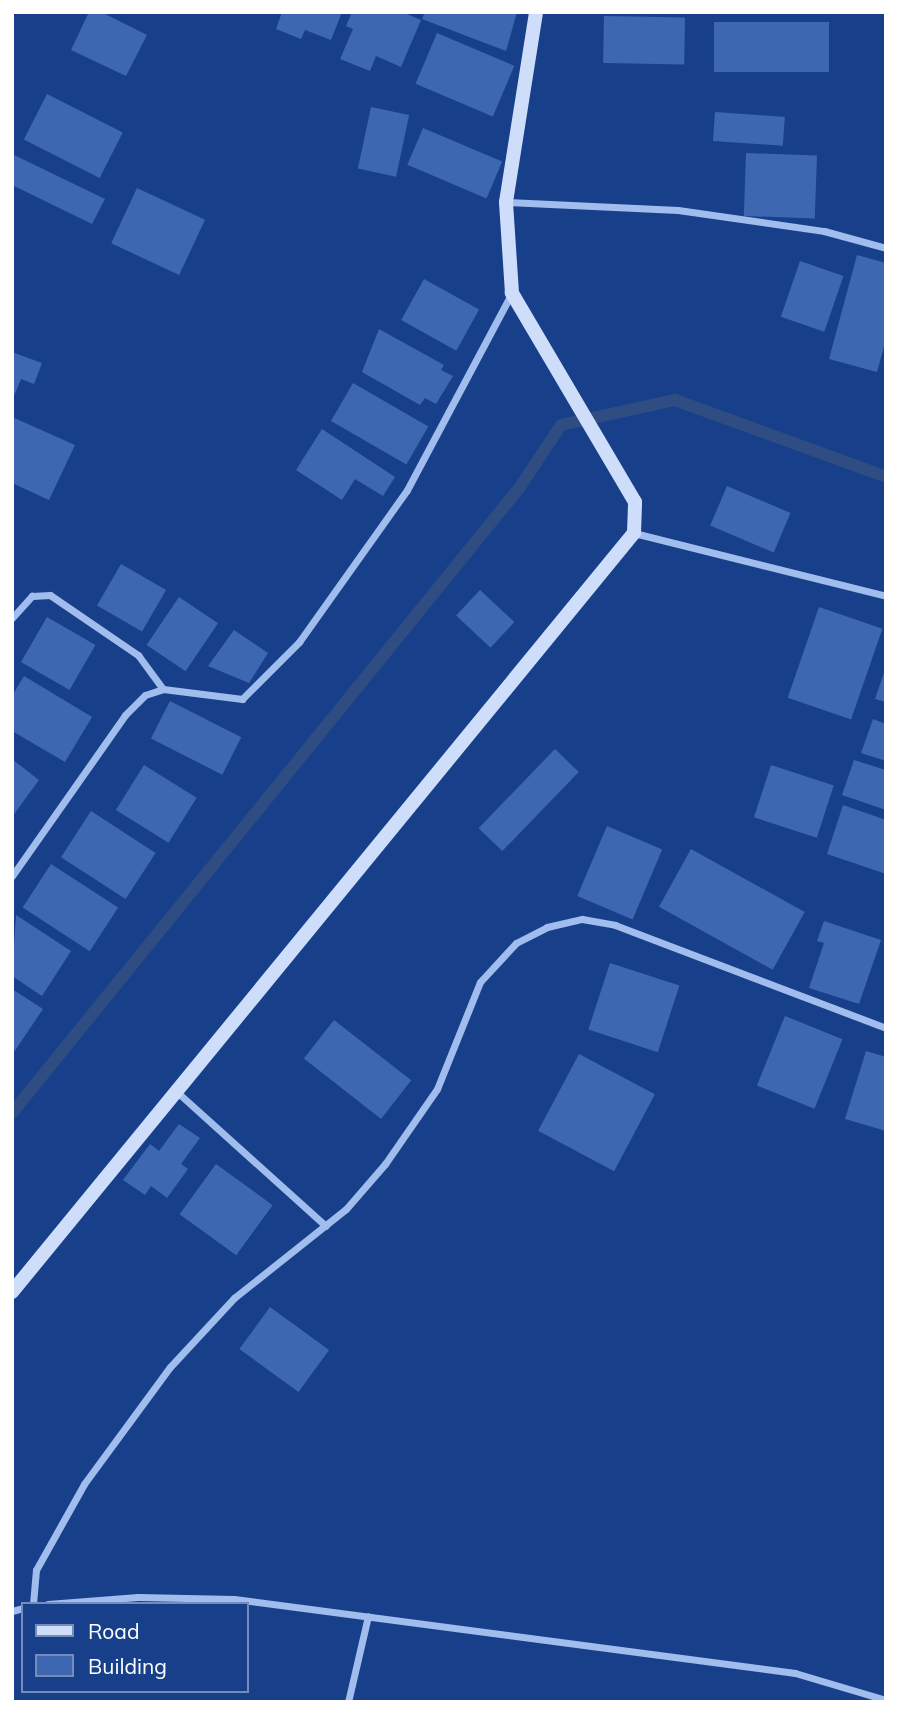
<!DOCTYPE html>
<html>
<head>
<meta charset="utf-8">
<style>
	body { margin:0 }
	#map { position:relative; width:898px; height:1714px; overflow:hidden; background:#18408a; font-family:Mulish,sans-serif }
	div>[style] { position:absolute }
	.stream>* { height:12px; margin:-6px; padding:0 6px; transform-origin:6px; border-radius:6px; background:#2f4d83 }
	.building>* { inset:0; background:#3d67b1; transform-origin:0 0 }
	.street>* { height:7px; margin:-3.5px; padding:0 3.5px; transform-origin:3.5px; border-radius:3.5px; background:#a1bdee }
	.secondary>* { height:14px; margin:-7px; padding:0 7px; transform-origin:7px; border-radius:7px; background:#ceddfa }
	span { translate:-50% -50%; white-space:nowrap; text-align:center; line-height:1.15; -webkit-text-stroke:5px #18408a; paint-order:stroke }
	.frame { position:absolute; inset:0; border:14px solid #fff; pointer-events:none }
	.legend { position:absolute; left:21px; top:1602px; width:228px; height:91px; box-sizing:border-box; background:#18408a; border:2px solid #748cb9; margin:0; padding:9px 12px; list-style:none; font-size:21px; color:#fff }
	.legend li { display:flex; align-items:center; gap:14px; height:35px }
	.legend b { width:35px; border:2px solid #748cb9 }
</style>
</head>
<body>
<div id="map">
	<div class="stream">
		<div style="left:12px;top:1113px;width:806px;rotate:-50.94deg"></div>
		<div style="left:520px;top:487px;width:74px;rotate:-56.5deg"></div>
		<div style="left:561px;top:425px;width:117px;rotate:-12.4deg"></div>
		<div style="left:675px;top:400px;width:225px;rotate:20deg"></div>
	</div>
	<div class="building">
		<div style="clip-path:polygon(89px 12px,101px 12px,147px 35px,126px 76px,71px 50px)"></div>
		<div style="clip-path:polygon(282px 12px,342px 12px,331px 40px,305px 30px,301px 39px,276px 29px)"></div>
		<div style="clip-path:polygon(352px 12px,402px 12px,421px 20px,401px 67px,376px 56px,370px 71px,340px 59px,353px 29px,346px 26px)"></div>
		<div style="clip-path:polygon(425px 12px,517px 12px,506px 51px,422px 19px)"></div>
		<div style="left:604px;top:16px;width:81px;height:47px;rotate:1deg"></div>
		<div style="left:714px;top:22px;width:115px;height:50px"></div>
		<div style="left:437px;top:33px;width:84px;height:55px;rotate:23deg"></div>
		<div style="left:47px;top:94px;width:85px;height:51px;rotate:27deg"></div>
		<div style="left:371px;top:107px;width:39px;height:63px;rotate:12deg"></div>
		<div style="left:715px;top:112px;width:70px;height:29px;rotate:4deg"></div>
		<div style="left:423px;top:128px;width:86px;height:40px;rotate:23deg"></div>
		<div style="left:746px;top:153px;width:71px;height:63px;rotate:2deg"></div>
		<div style="clip-path:polygon(12px 154px,105px 199px,92px 224px,12px 185px)"></div>
		<div style="left:137px;top:188px;width:75px;height:61px;rotate:25deg"></div>
		<div style="clip-path:polygon(857px 255px,886px 263px,886px 339px,877px 372px,829px 359px)"></div>
		<div style="left:800px;top:261px;width:46px;height:59px;rotate:19deg"></div>
		<div style="left:424px;top:279px;width:63px;height:47px;rotate:29deg"></div>
		<div style="clip-path:polygon(379px 329px,444px 365px,441px 370px,453px 376px,436px 404px,425px 398px,420px 405px,362px 372px)"></div>
		<div style="clip-path:polygon(12px 352px,42px 363px,34px 384px,21px 379px,12px 401px)"></div>
		<div style="left:353px;top:383px;width:87px;height:44px;rotate:30deg"></div>
		<div style="clip-path:polygon(12px 417px,75px 445px,49px 500px,12px 483px)"></div>
		<div style="clip-path:polygon(322px 429px,395px 477px,383px 496px,355px 479px,342px 500px,296px 470px)"></div>
		<div style="left:727px;top:486px;width:69px;height:43px;rotate:23deg"></div>
		<div style="left:121px;top:564px;width:52px;height:48px;rotate:30deg"></div>
		<div style="left:480px;top:590px;width:47px;height:35px;rotate:43deg"></div>
		<div style="left:179px;top:597px;width:47px;height:58px;rotate:34deg"></div>
		<div style="left:819px;top:607px;width:67px;height:96px;rotate:19deg"></div>
		<div style="left:47px;top:617px;width:56px;height:52px;rotate:30deg"></div>
		<div style="clip-path:polygon(234px 630px,268px 653px,249px 683px,208px 666px)"></div>
		<div style="clip-path:polygon(885px 670px,886px 670px,886px 702px,875px 699px)"></div>
		<div style="clip-path:polygon(24px 676px,92px 717px,65px 762px,12px 731px,12px 696px)"></div>
		<div style="left:170px;top:701px;width:80px;height:42px;rotate:27deg"></div>
		<div style="clip-path:polygon(873px 719px,886px 724px,886px 761px,861px 753px)"></div>
		<div style="left:555px;top:749px;width:33px;height:110px;rotate:44deg"></div>
		<div style="clip-path:polygon(12px 759px,39px 780px,12px 817px)"></div>
		<div style="clip-path:polygon(854px 760px,886px 770px,886px 810px,842px 795px)"></div>
		<div style="left:144px;top:765px;width:62px;height:53px;rotate:32deg"></div>
		<div style="left:771px;top:765px;width:66px;height:55px;rotate:18deg"></div>
		<div style="clip-path:polygon(843px 805px,886px 820px,886px 874px,827px 854px)"></div>
		<div style="left:91px;top:811px;width:77px;height:55px;rotate:33deg"></div>
		<div style="left:607px;top:826px;width:60px;height:76px;rotate:23deg"></div>
		<div style="left:691px;top:849px;width:130px;height:66px;rotate:29deg"></div>
		<div style="left:51px;top:864px;width:80px;height:52px;rotate:33deg"></div>
		<div style="clip-path:polygon(16px 915px,71px 951px,42px 996px,12px 976px)"></div>
		<div style="clip-path:polygon(824px 921px,881px 940px,859px 1004px,809px 988px,824px 943px,817px 941px)"></div>
		<div style="left:610px;top:963px;width:73px;height:70px;rotate:18deg"></div>
		<div style="clip-path:polygon(12px 989px,43px 1009px,14px 1052px,12px 1051px)"></div>
		<div style="left:785px;top:1016px;width:62px;height:75px;rotate:22deg"></div>
		<div style="left:334px;top:1020px;width:98px;height:49px;rotate:38deg"></div>
		<div style="clip-path:polygon(866px 1051px,886px 1057px,886px 1131px,845px 1119px)"></div>
		<div style="left:579px;top:1054px;width:86px;height:87px;rotate:28deg"></div>
		<div style="clip-path:polygon(179px 1124px,200px 1138px,181px 1164px,188px 1169px,167px 1198px,151px 1186px,145px 1195px,123px 1180px,150px 1144px,159px 1151px)"></div>
		<div style="left:216px;top:1164px;width:70px;height:62px;rotate:36deg"></div>
		<div style="left:270px;top:1307px;width:73px;height:52px;rotate:36deg"></div>
	</div>
	<div class="street">
		<div style="left:506px;top:202px;width:172px;rotate:2.7deg"></div>
		<div style="left:678px;top:210px;width:148px;rotate:8.2deg"></div>
		<div style="left:824px;top:231px;width:64px;rotate:15.3deg"></div>
		<div style="left:634px;top:533px;width:260px;rotate:14deg"></div>
		<div style="left:12px;top:618px;width:30px;rotate:-48deg"></div>
		<div style="left:32px;top:596px;width:18px;rotate:-3deg"></div>
		<div style="left:50px;top:595px;width:107px;rotate:34.3deg"></div>
		<div style="left:138px;top:655px;width:42px;rotate:53.7deg"></div>
		<div style="left:12px;top:876px;width:197px;rotate:-54.9deg"></div>
		<div style="left:125px;top:715px;width:28px;rotate:-45deg"></div>
		<div style="left:145px;top:695px;width:19px;rotate:-18deg"></div>
		<div style="left:163px;top:689px;width:80px;rotate:7.2deg"></div>
		<div style="left:242px;top:699px;width:81px;rotate:-45deg"></div>
		<div style="left:299px;top:642px;width:186px;rotate:-54.6deg"></div>
		<div style="left:407px;top:490px;width:222px;rotate:-62deg"></div>
		<div style="left:177px;top:1092px;width:200px;rotate:42deg"></div>
		<div style="left:33px;top:1604px;width:34px;rotate:-85deg"></div>
		<div style="left:36px;top:1570px;width:98px;rotate:-60.8deg"></div>
		<div style="left:84px;top:1484px;width:145px;rotate:-53.7deg"></div>
		<div style="left:170px;top:1367px;width:94px;rotate:-47.2deg"></div>
		<div style="left:234px;top:1298px;width:143px;rotate:-38.5deg"></div>
		<div style="left:346px;top:1209px;width:60px;rotate:-49.1deg"></div>
		<div style="left:385px;top:1164px;width:91px;rotate:-55.3deg"></div>
		<div style="left:437px;top:1089px;width:115px;rotate:-68.1deg"></div>
		<div style="left:480px;top:982px;width:53px;rotate:-47.3deg"></div>
		<div style="left:516px;top:943px;width:35px;rotate:-27deg"></div>
		<div style="left:547px;top:927px;width:36px;rotate:-13deg"></div>
		<div style="left:582px;top:919px;width:34px;rotate:10deg"></div>
		<div style="left:615px;top:925px;width:290px;rotate:20.8deg"></div>
		<div style="left:48px;top:1604px;width:90px;rotate:-4.4deg"></div>
		<div style="left:138px;top:1597px;width:96px;rotate:1.2deg"></div>
		<div style="left:234px;top:1599px;width:566px;rotate:7.51deg"></div>
		<div style="left:795px;top:1673px;width:95px;rotate:16.5deg"></div>
		<div style="left:12px;top:1611px;width:11px;rotate:-15deg"></div>
		<div style="left:348px;top:1702px;width:88px;rotate:-76.9deg"></div>
	</div>
	<div class="secondary">
		<div style="left:12px;top:1292px;width:981px;rotate:-50.67deg"></div>
		<div style="left:634px;top:533px;width:31px;rotate:-88deg"></div>
		<div style="left:635px;top:502px;width:243px;rotate:-120.5deg"></div>
		<div style="left:512px;top:293px;width:91px;rotate:-93.8deg"></div>
		<div style="left:506px;top:202px;width:192px;rotate:-81deg"></div>
	</div>
	<div class="frame"></div>
	<ul class="legend">
	<li><b style="height:9px;background:#ceddfa"></b>Road</li>
	<li><b style="height:19px;background:#3d67b1"></b>Building</li>
	</ul>
</div>
</body>
</html>
